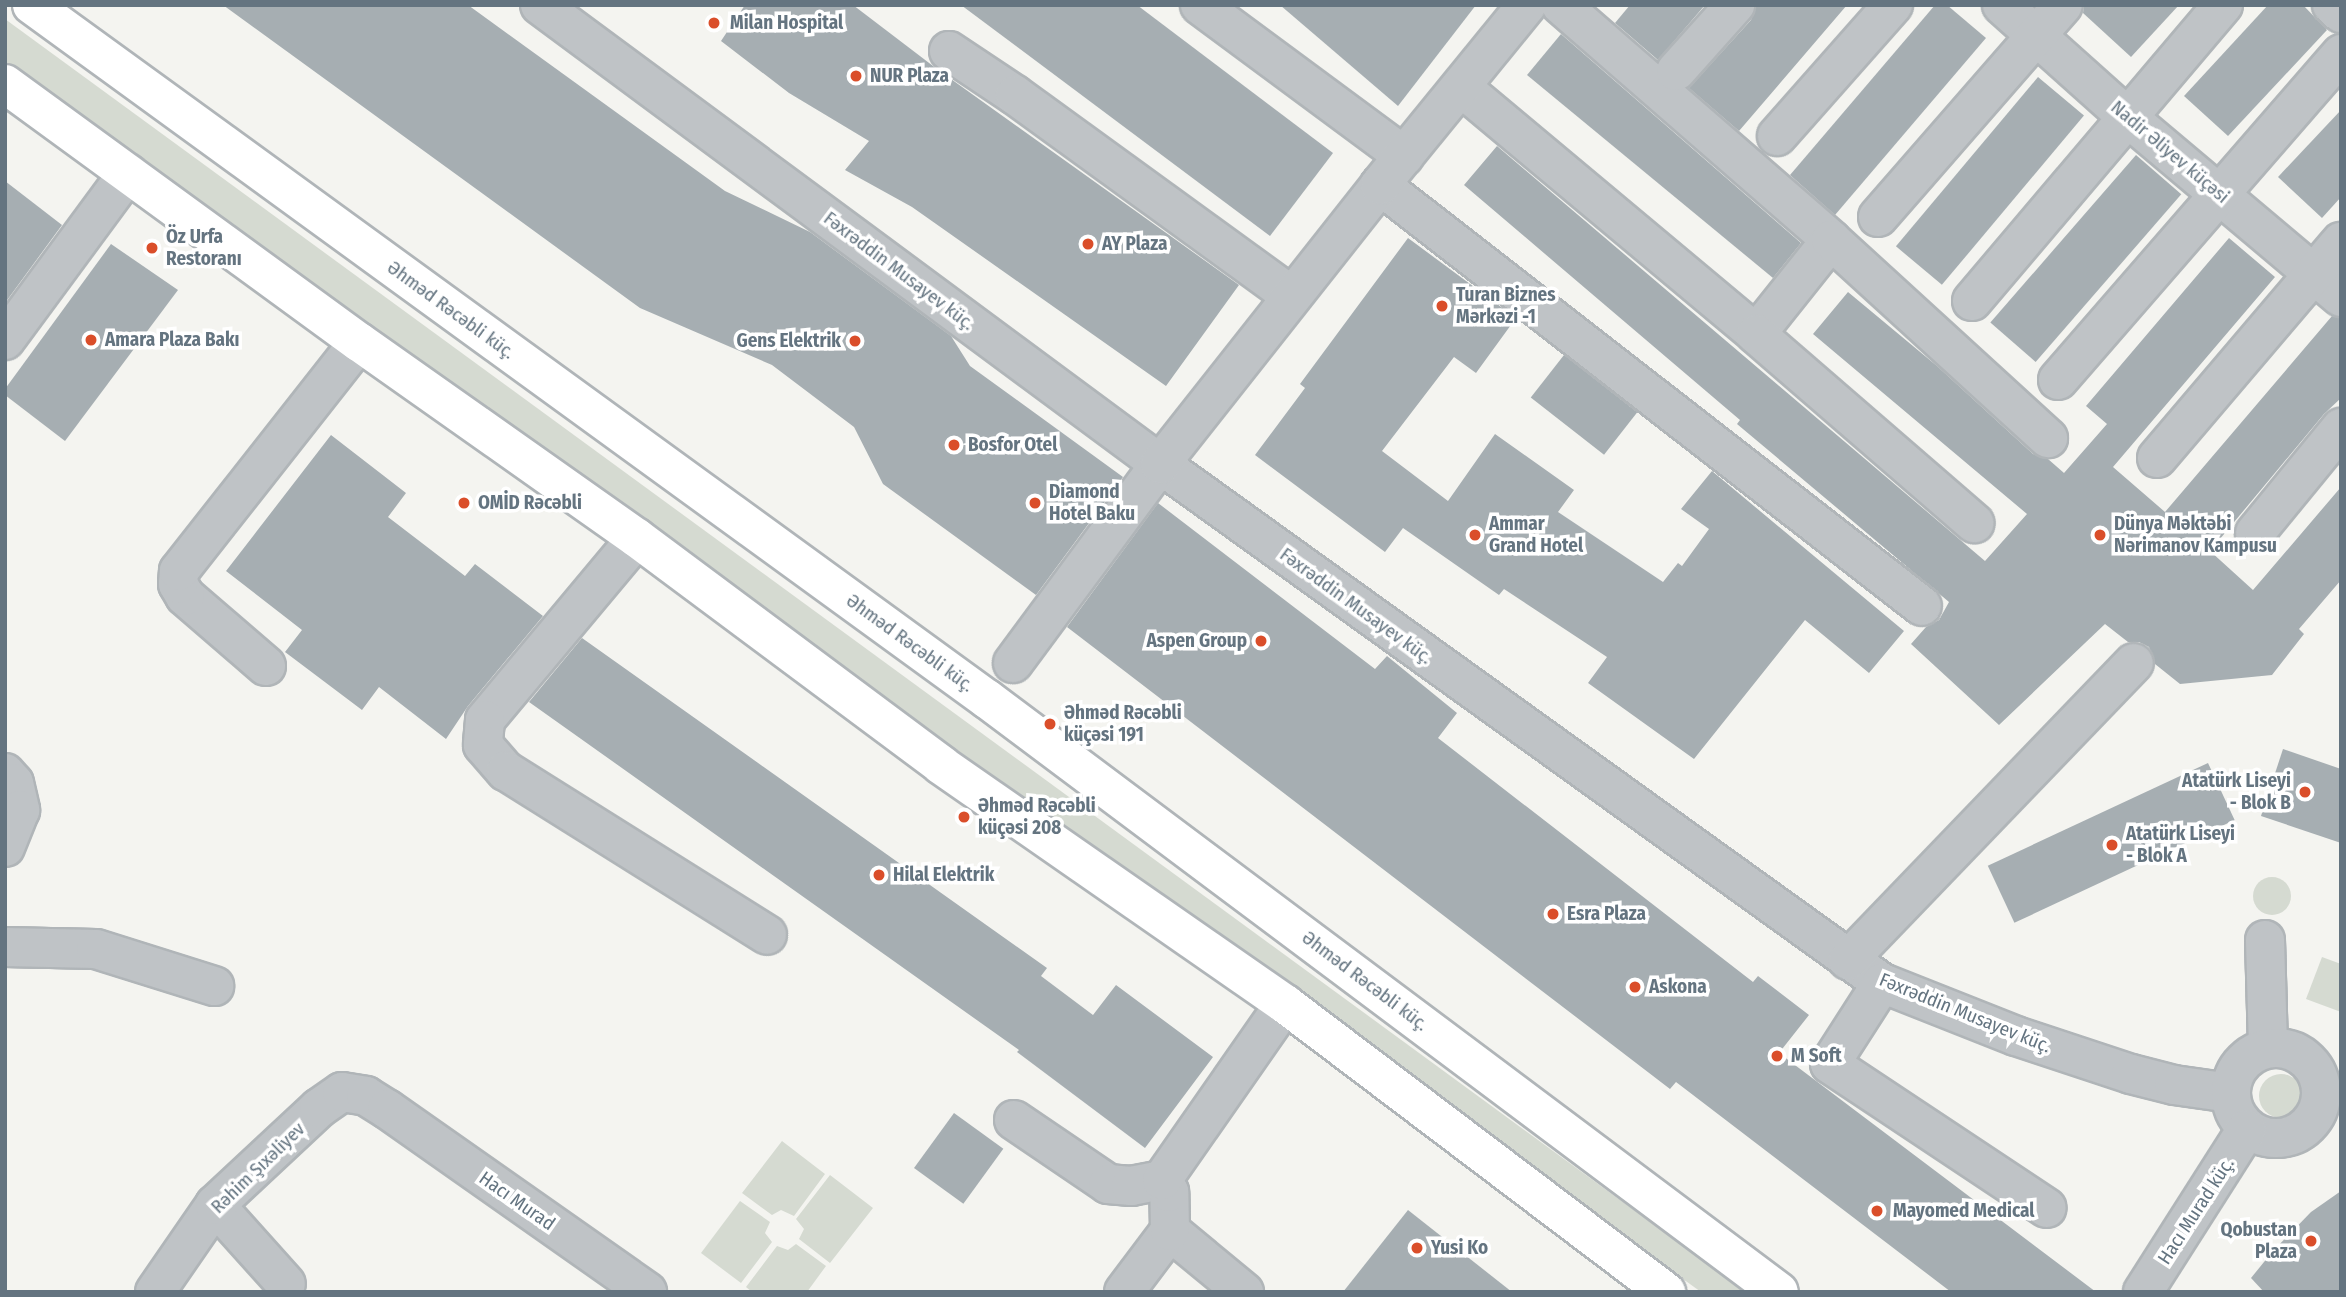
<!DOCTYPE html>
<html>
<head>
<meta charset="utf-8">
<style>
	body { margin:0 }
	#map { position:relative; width:2346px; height:1297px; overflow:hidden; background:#f4f4f0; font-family:"Fira Sans Condensed",sans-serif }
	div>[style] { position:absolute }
	.green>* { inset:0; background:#d5dad1 }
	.round { border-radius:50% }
	.building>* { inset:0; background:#a6aeb2; transform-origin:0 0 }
	.roads { filter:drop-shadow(2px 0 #b0b5b8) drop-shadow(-2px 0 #b0b5b8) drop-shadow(0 2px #b0b5b8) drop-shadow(0 -2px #b0b5b8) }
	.minor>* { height:38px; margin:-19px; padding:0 19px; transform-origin:19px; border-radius:19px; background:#bfc3c6 }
	.minor>.ring { margin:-19px; padding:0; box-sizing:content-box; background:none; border:38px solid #bfc3c6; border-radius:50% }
	.major>* { height:38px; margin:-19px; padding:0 19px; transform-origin:19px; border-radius:19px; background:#fff }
	.dots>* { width:19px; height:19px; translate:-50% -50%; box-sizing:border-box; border:4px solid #fff; border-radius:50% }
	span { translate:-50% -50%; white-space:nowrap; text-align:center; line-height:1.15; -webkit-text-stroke:7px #fff; paint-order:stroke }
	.poi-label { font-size:19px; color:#647480; font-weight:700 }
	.left { translate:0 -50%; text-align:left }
	.right { translate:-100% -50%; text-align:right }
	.street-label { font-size:19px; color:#647480 }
	.frame { position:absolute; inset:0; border:7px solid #647480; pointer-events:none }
</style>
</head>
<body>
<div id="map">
	<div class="green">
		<div style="clip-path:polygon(5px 19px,1746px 1292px,1701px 1292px,5px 64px)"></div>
		<div class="round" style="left:2253px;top:877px;width:38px;height:38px"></div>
		<div style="clip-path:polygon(2322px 957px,2341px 964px,2341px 1012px,2306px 999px)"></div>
		<div class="round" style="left:2259px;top:1074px;width:44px;height:44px"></div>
		<div style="clip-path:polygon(782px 1141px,825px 1174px,794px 1216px,781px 1210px,772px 1215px,742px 1193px)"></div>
		<div style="clip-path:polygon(830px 1175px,873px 1208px,830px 1263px,799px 1239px,804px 1229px,796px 1219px)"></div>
		<div style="clip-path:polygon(740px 1201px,770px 1222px,765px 1233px,772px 1242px,741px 1283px,701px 1253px)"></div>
		<div style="clip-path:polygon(796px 1244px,826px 1266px,807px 1292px,752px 1292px,746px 1287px,777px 1246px,788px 1250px)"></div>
	</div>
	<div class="building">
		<div style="clip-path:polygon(223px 5px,468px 5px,725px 191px,810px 232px,951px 336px,970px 366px,1123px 477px,1036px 595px,883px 484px,854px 427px,772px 365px,640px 308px)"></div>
		<div style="clip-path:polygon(745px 5px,853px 5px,937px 69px,1239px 285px,1166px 386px,912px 207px,845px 170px,869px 141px,789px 93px,721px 41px)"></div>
		<div style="clip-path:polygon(961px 5px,1137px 5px,1333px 153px,1270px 236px)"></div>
		<div style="clip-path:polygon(1280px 5px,1476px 5px,1398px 106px)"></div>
		<div style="clip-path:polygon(1630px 5px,1705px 5px,1658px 60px,1615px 23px)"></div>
		<div style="clip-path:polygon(1756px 5px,1847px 5px,1739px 131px,1689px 88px,1751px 20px)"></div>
		<div style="clip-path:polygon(1935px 5px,1947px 5px,1986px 38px,1835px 215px,1790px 175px)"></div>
		<div style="clip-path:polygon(2084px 5px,2179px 5px,2131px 57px,2083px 13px)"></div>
		<div style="clip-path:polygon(2268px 5px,2303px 5px,2327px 30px,2228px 136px,2184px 96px)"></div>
		<div style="clip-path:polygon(1561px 34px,1801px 243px,1773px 278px,1527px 75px)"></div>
		<div style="left:2038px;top:77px;width:60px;height:221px;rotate:40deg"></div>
		<div style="clip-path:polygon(2341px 110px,2341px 197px,2322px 218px,2278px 177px)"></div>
		<div style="clip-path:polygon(1497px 146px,1985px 561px,2027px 514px,1813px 334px,1848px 292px,1937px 366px,2033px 454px,2048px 459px,2064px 473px,2107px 424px,2086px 406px,2229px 238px,2275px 277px,2113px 467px,2165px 512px,2332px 316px,2341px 318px,2341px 398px,2324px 414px,2210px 551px,2253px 590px,2341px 487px,2341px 580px,2299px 629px,2304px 634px,2272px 675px,2180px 684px,2155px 664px,2149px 647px,2139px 642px,2128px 642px,2105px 624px,1999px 725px,1911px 644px,1926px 627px,1939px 620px,1949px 602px,1737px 424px,1740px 420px,1464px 185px)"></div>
		<div style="left:2136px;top:155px;width:60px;height:222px;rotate:41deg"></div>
		<div style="clip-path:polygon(5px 181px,62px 225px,5px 303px)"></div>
		<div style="clip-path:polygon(1408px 238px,1516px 318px,1476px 373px,1454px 357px,1382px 451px,1448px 501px,1495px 434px,1574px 490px,1558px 512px,1663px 582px,1678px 563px,1682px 566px,1709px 529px,1681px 509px,1712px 471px,1904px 631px,1869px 673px,1805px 620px,1694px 759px,1588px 683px,1607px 657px,1504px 589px,1499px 595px,1403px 528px,1385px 552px,1255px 455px,1305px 388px,1300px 384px)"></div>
		<div style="clip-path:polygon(111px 244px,178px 290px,65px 441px,5px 395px,5px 389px)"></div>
		<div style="left:1564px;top:355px;width:93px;height:54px;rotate:38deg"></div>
		<div style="clip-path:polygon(331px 435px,406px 493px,388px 517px,465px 576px,475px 564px,543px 616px,468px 706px,446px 739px,379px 687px,362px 710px,285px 652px,302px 630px,226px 571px)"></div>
		<div style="clip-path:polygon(1158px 503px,1375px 669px,1387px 656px,1457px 713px,1438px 738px,1753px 982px,1758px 976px,1809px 1015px,1779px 1053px,2096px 1292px,1951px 1292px,1676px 1082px,1670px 1089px,1067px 627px)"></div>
		<div style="clip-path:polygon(582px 638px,1047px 968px,1041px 976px,1093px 1015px,1116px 985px,1213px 1057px,1145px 1148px,1017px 1052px,1019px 1050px,529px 702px)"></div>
		<div style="clip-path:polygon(2283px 749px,2341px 769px,2341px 843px,2261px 816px)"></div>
		<div style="left:2208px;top:763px;width:63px;height:243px;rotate:65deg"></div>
		<div style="left:954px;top:1113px;width:61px;height:68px;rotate:36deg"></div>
		<div style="clip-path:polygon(2341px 1191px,2341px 1292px,2264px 1292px,2251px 1278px,2273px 1251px,2311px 1212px)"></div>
		<div style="clip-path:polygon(1408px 1210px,1512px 1292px,1343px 1292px)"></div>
	</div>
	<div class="roads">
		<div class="minor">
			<div style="left:540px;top:5px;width:771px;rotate:36.51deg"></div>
			<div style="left:1160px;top:464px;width:889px;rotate:35.71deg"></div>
			<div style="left:1882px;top:983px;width:144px;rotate:21.6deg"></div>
			<div style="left:2016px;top:1036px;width:121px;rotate:18.3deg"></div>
			<div style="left:2131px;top:1074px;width:44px;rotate:14.3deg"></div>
			<div style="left:2174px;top:1085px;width:57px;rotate:8.1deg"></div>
			<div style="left:1200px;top:5px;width:254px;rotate:36.5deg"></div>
			<div style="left:1561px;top:5px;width:358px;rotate:41deg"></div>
			<div style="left:1831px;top:240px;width:120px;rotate:128.6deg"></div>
			<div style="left:2002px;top:5px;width:166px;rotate:41.8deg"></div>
			<div style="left:2126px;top:116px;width:281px;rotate:40.1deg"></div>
			<div style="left:2332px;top:5px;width:12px;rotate:42deg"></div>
			<div style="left:949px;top:51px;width:79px;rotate:33.7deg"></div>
			<div style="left:1015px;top:95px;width:342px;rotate:36deg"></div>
			<div style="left:1676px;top:71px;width:89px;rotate:-48.2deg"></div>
			<div style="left:1461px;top:87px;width:385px;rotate:39.9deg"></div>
			<div style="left:1756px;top:334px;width:289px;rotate:40.9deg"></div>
			<div style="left:1777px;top:136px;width:175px;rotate:-48.5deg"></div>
			<div style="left:1380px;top:185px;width:686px;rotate:37.84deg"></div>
			<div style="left:1878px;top:217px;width:281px;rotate:-48.9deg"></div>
			<div style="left:1831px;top:240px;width:294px;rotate:42.4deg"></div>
			<div style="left:1972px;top:301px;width:388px;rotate:-49.7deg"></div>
			<div style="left:5px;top:340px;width:207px;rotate:-53.6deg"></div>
			<div style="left:2058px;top:380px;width:432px;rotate:-49deg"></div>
			<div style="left:2157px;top:458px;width:284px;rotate:-49.6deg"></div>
			<div style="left:2255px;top:533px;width:136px;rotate:-50.7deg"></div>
			<div style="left:637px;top:538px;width:237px;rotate:129.9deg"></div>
			<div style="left:485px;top:720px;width:25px;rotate:95deg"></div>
			<div style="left:483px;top:745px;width:35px;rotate:49deg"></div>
			<div style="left:506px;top:771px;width:308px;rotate:32.1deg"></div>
			<div style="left:1013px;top:663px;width:247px;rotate:-53.5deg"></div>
			<div style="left:1160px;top:464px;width:355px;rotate:-51.7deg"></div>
			<div style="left:1380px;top:185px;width:232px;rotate:-50.8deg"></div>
			<div style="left:266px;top:666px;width:107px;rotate:-139.2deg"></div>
			<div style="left:185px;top:596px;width:14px;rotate:-120deg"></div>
			<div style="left:178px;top:584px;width:13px;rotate:-86deg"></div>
			<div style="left:179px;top:571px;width:291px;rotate:-51.8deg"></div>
			<div style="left:5px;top:773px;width:13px;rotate:48deg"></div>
			<div style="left:14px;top:783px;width:28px;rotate:77deg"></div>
			<div style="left:20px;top:810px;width:40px;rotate:112deg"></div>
			<div style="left:2265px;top:940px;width:108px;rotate:88.4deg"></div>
			<div style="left:5px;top:947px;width:91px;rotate:1.3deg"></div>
			<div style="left:96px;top:949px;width:124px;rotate:17.4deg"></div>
			<div style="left:1848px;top:960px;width:412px;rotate:-46.1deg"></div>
			<div style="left:1882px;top:983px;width:96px;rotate:122.7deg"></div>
			<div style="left:1830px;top:1064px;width:260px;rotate:33.6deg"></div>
			<div class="ring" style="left:2231px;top:1048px;width:52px;height:52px"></div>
			<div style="left:1014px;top:1120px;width:114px;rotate:34.2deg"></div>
			<div style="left:1108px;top:1184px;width:23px;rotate:5deg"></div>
			<div style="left:1131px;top:1186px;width:32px;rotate:-11deg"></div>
			<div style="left:215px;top:1205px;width:106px;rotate:48.1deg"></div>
			<div style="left:1170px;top:1231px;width:96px;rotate:39.5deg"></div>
			<div style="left:155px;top:1292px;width:106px;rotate:-55.4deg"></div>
			<div style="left:215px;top:1205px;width:142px;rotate:-43deg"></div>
			<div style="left:319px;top:1108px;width:28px;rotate:-35deg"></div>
			<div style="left:342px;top:1092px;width:24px;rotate:9deg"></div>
			<div style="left:366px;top:1096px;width:25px;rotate:32deg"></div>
			<div style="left:387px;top:1109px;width:318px;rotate:35.1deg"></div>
			<div style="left:1124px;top:1292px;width:76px;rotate:-53deg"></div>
			<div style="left:1170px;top:1231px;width:39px;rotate:-91deg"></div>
			<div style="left:1169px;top:1192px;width:14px;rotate:-120deg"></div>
			<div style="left:1162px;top:1180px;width:215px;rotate:-55.1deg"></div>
			<div style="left:2143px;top:1292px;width:193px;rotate:-57.5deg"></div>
		</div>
		<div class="major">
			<div style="left:32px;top:5px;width:1181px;rotate:36.01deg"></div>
			<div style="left:987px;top:699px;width:989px;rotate:36.82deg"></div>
			<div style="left:5px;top:84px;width:438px;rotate:36.1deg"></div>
			<div style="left:359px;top:342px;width:340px;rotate:35.2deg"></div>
			<div style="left:637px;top:538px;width:379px;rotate:36.7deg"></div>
			<div style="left:941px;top:765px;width:419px;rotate:34.8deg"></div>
			<div style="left:1285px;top:1004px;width:478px;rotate:37.1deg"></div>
		</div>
	</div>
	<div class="dots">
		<div style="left:714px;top:23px;background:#da4e2a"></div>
		<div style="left:856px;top:76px;background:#da4e2a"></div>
		<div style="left:1088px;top:244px;background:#da4e2a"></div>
		<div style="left:152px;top:248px;background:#da4e2a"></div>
		<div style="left:1442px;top:306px;background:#da4e2a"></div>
		<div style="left:91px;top:340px;background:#da4e2a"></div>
		<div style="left:855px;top:341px;background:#da4e2a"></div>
		<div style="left:954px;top:445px;background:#da4e2a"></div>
		<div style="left:464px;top:503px;background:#da4e2a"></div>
		<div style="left:1035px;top:503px;background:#da4e2a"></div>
		<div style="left:1475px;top:535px;background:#da4e2a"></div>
		<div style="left:2100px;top:535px;background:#da4e2a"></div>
		<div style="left:1261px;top:641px;background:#da4e2a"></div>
		<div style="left:1050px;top:724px;background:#da4e2a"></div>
		<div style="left:2305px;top:792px;background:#da4e2a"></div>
		<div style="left:964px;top:817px;background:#da4e2a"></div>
		<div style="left:2112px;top:845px;background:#da4e2a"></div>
		<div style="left:879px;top:875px;background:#da4e2a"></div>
		<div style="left:1553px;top:914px;background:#da4e2a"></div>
		<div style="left:1635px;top:987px;background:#da4e2a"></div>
		<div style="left:1777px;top:1056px;background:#da4e2a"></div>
		<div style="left:1877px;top:1211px;background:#da4e2a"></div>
		<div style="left:2311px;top:1241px;background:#da4e2a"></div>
		<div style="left:1417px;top:1248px;background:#da4e2a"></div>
	</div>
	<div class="poi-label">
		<span class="left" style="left:730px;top:23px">Milan Hospital</span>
		<span class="left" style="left:870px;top:76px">NUR Plaza</span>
		<span class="left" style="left:166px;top:248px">Öz Urfa<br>Restoranı</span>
		<span class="left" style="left:1102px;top:244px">AY Plaza</span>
		<span class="left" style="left:1456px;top:306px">Turan Biznes<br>Mərkəzi -1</span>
		<span class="left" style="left:105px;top:340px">Amara Plaza Bakı</span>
		<span class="right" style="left:841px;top:341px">Gens Elektrik</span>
		<span class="left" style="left:968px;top:445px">Bosfor Otel</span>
		<span class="left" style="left:1049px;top:503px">Diamond<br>Hotel Baku</span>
		<span class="left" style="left:478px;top:503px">OMİD Rəcəbli</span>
		<span class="left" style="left:1489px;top:535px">Ammar<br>Grand Hotel</span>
		<span class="left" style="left:2114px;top:535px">Dünya Məktəbi<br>Nərimanov Kampusu</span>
		<span class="right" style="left:1247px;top:641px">Aspen Group</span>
		<span class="left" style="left:1064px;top:724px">Əhməd Rəcəbli<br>küçəsi 191</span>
		<span class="right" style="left:2291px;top:792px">Atatürk Liseyi<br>- Blok B</span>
		<span class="left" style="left:978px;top:817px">Əhməd Rəcəbli<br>küçəsi 208</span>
		<span class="left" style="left:2126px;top:845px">Atatürk Liseyi<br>- Blok A</span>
		<span class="left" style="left:893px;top:875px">Hilal Elektrik</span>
		<span class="left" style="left:1567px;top:914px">Esra Plaza</span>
		<span class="left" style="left:1649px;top:987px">Askona</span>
		<span class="left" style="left:1791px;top:1056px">M Soft</span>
		<span class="left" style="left:1893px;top:1211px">Mayomed Medical</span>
		<span class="right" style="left:2297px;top:1241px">Qobustan<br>Plaza</span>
		<span class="left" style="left:1431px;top:1248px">Yusi Ko</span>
	</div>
	<div class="street-label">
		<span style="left:2170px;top:152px;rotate:40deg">Nadir Əliyev küçəsi</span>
		<span style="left:899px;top:271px;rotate:37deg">Fəxrəddin Musayev küç.</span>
		<span style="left:451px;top:310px;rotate:36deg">Əhməd Rəcəbli küç.</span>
		<span style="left:1356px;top:606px;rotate:36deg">Fəxrəddin Musayev küç.</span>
		<span style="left:910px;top:643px;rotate:36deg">Əhməd Rəcəbli küç.</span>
		<span style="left:1365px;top:981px;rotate:37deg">Əhməd Rəcəbli küç.</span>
		<span style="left:1965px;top:1013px;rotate:22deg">Fəxrəddin Musayev küç.</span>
		<span style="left:258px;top:1168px;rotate:-44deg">Rəhim Şıxəliyev</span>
		<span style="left:517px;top:1201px;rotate:35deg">Hacı Murad</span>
		<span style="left:2196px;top:1211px;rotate:-57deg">Hacı Murad küç.</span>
	</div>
	<div class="frame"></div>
</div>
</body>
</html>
